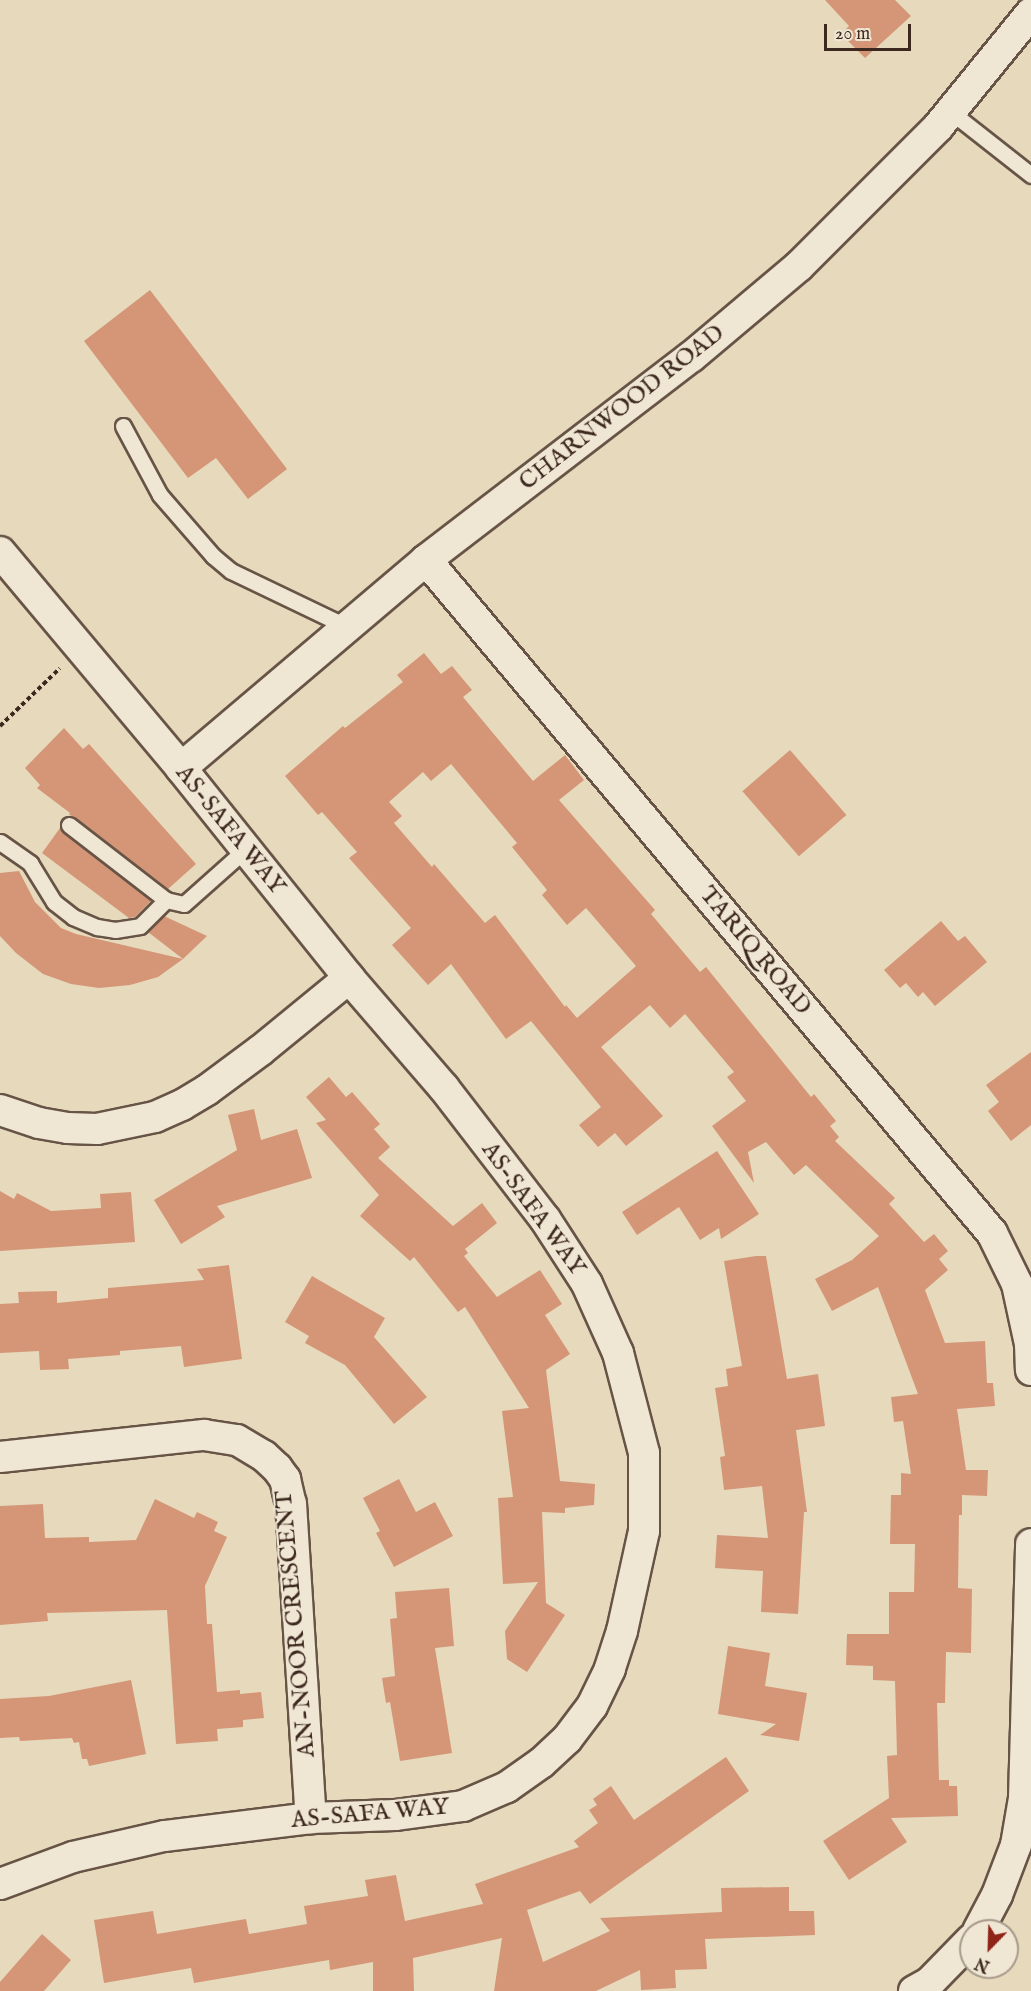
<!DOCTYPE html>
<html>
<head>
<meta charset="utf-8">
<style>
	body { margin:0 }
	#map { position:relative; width:1031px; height:1991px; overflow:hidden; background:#e6d9bc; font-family:"IM FELL English",serif }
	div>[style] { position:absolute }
	.building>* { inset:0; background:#d59677; transform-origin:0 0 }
	.path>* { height:4px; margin-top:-2px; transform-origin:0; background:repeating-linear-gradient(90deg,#3d281f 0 4.5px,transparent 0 7.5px) }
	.roads { filter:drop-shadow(2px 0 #675446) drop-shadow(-2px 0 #675446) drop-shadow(0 2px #675446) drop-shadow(0 -2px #675446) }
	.service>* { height:15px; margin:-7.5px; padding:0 7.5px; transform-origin:7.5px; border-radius:7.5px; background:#efe6d3 }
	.minor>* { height:30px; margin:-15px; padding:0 15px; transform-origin:15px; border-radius:15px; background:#efe6d3 }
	span { translate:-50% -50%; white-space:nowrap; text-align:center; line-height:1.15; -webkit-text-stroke:4.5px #efe6d3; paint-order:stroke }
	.street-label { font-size:24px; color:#3d281f }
	.north { position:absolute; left:959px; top:1919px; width:60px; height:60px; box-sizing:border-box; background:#efe6d3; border:2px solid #a89a8b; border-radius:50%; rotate:203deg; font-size:16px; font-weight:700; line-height:24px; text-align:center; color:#3d281f }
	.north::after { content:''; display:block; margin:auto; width:21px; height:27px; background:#8f2418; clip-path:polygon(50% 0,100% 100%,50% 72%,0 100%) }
	.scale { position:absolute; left:824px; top:24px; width:87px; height:27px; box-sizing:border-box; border:3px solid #3d281f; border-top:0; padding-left:8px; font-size:18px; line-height:21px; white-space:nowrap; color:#3d281f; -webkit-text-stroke:4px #efe6d3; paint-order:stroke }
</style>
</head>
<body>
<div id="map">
	<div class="building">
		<div style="clip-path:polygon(825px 0,895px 0,911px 16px,865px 58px,841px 34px,849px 26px)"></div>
		<div style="clip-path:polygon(150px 290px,287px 469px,248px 499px,216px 458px,188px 478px,84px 341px)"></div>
		<div style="clip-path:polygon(evenodd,424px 653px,441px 674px,452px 666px,472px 690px,463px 697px,533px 781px,565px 755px,584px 780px,559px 800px,655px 910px,651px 914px,700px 972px,706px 967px,811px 1097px,814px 1094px,836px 1121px,830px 1126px,839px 1137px,835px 1141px,895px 1198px,889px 1204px,924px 1242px,934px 1234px,948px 1251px,939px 1259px,948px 1270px,925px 1290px,945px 1343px,985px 1341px,987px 1383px,993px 1383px,995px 1406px,957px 1409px,966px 1470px,988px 1470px,987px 1496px,962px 1495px,962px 1515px,959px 1515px,958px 1588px,972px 1589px,971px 1653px,946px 1652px,945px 1703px,937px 1703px,939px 1780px,949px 1780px,949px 1786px,957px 1786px,958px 1816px,891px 1818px,907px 1842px,849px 1880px,823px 1841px,889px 1798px,887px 1756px,897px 1755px,895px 1681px,873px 1680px,873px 1666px,846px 1665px,847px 1634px,889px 1634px,889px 1592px,914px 1592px,915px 1544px,890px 1544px,891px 1495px,901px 1495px,901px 1473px,911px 1474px,903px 1421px,894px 1422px,891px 1397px,918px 1394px,878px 1287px,832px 1311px,815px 1279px,852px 1260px,879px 1236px,806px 1165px,794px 1175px,766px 1142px,748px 1152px,754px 1183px,712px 1126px,746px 1101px,727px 1077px,734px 1072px,685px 1014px,670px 1028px,650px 1005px,601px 1047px,663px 1116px,626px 1146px,615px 1133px,598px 1147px,579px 1125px,601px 1107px,531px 1021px,506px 1039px,451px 964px,428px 985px,392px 945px,411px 928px,349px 858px,357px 852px,322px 812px,318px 815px,285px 776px,343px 726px,345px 728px,403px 682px,397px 675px,424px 653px,451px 764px,517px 843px,512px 847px,547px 890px,542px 895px,567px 925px,586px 908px,636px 966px,577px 1018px,566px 1005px,565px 1007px,495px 915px,485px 923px,434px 864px,432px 867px,394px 823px,402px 816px,389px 802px,423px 772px,431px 781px,451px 764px)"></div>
		<div style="clip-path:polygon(64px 728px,83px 749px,89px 744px,196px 864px,168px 889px,75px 817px,69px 815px,70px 813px,37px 788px,40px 785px,25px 768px)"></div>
		<div style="left:790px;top:750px;width:86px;height:63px;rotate:49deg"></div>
		<div style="clip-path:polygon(60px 828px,63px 833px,151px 901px,135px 917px,129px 918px,42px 853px)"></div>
		<div style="clip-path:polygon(19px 871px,35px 902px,61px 928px,76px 934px,183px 959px,158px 977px,130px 985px,99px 988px,71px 984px,43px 974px,16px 953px,0 936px,0 873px)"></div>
		<div style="clip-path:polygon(164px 916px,207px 936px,183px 959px,148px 932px)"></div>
		<div style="clip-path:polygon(941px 921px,958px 941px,965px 936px,987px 962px,935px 1006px,923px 992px,918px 997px,906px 983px,900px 988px,884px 970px)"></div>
		<div style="clip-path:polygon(1031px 1052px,1031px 1125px,1011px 1141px,988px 1111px,999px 1102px,986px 1085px)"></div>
		<div style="clip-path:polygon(329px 1077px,346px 1097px,352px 1092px,380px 1124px,374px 1129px,390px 1147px,378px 1158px,453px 1226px,482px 1203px,497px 1223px,465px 1249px,468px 1253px,464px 1256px,497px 1297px,540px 1270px,562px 1304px,545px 1315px,570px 1354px,546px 1370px,560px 1481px,595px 1484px,594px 1505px,565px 1508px,565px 1513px,542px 1512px,546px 1603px,565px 1615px,527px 1672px,507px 1659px,505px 1631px,538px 1582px,503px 1584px,498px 1498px,513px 1497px,502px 1411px,529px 1408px,465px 1307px,458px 1312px,414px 1257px,410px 1261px,360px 1216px,379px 1195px,316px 1123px,326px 1120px,306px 1097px)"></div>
		<div style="clip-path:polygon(254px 1109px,261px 1140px,297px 1129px,312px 1178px,217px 1206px,225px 1217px,181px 1244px,154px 1200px,237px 1150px,228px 1115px)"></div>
		<div style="clip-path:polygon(717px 1151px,759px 1214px,721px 1239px,719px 1228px,700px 1240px,679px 1207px,637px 1235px,622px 1212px)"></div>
		<div style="clip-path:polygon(0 1191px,14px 1199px,17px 1193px,51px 1211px,101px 1208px,100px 1194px,131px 1192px,135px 1242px,0 1251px)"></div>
		<div style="clip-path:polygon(756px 1256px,766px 1256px,787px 1379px,818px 1374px,825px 1426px,796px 1430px,807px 1512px,804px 1512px,798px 1614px,761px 1612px,763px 1571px,715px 1568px,717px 1535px,768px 1538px,762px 1486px,724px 1490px,720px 1457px,725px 1456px,715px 1388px,728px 1386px,726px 1369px,742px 1366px,724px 1261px)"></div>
		<div style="clip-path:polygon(229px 1265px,242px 1359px,184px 1367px,181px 1346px,120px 1351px,120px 1355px,68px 1359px,69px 1369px,40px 1370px,39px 1351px,0 1353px,0 1304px,19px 1303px,18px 1292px,57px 1291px,57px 1303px,108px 1298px,108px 1288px,204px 1280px,197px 1269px)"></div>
		<div style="clip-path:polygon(312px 1276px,385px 1318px,374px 1337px,427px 1397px,394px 1424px,345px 1365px,305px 1343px,309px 1336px,285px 1322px)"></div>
		<div style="clip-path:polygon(399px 1479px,416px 1512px,435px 1502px,453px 1536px,394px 1567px,376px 1533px,380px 1531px,363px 1498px)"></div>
		<div style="clip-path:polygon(155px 1499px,194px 1518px,197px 1512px,218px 1522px,214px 1531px,227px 1537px,205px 1586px,207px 1624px,212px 1624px,217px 1692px,240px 1690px,240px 1694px,261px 1692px,264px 1718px,243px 1720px,243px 1727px,217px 1729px,218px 1741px,176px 1744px,167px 1610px,47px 1613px,48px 1621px,0 1625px,0 1506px,43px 1504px,45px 1538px,89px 1537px,89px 1542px,136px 1540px)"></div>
		<div style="clip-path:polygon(449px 1588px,454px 1646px,435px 1648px,452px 1753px,400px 1761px,390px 1702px,386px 1703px,382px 1678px,395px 1676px,390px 1619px,397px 1618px,395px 1592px)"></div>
		<div style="clip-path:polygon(728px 1646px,770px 1653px,765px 1686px,807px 1693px,799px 1741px,760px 1735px,776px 1724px,718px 1714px)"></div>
		<div style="clip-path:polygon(131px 1680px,146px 1754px,89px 1766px,87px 1759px,82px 1759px,79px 1742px,74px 1743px,72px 1738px,20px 1741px,19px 1737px,0 1738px,0 1699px,49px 1696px)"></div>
		<div style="clip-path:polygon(726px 1757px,749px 1791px,590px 1904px,580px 1891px,527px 1910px,543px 1962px,610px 1931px,600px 1918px,722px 1912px,721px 1888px,789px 1887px,789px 1911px,814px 1911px,815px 1935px,705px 1939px,707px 1969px,675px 1970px,676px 1988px,641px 1990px,640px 1970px,596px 1991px,494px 1991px,502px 1938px,413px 1958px,414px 1991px,373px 1991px,373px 1962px,330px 1970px,329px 1960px,194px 1983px,191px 1968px,104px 1983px,94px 1920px,153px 1911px,157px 1934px,246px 1919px,249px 1934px,307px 1924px,304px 1906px,368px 1896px,365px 1880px,396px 1875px,405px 1921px,483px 1904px,475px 1884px,579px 1847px,574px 1841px,598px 1823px,589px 1810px,597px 1805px,593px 1799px,611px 1786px,634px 1820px)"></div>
		<div style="clip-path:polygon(42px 1934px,71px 1960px,44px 1991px,0 1991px,0 1982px)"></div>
	</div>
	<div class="path">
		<div style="left:0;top:726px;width:83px;rotate:-44deg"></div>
	</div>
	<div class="roads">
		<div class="service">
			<div style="left:951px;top:112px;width:102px;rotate:38.2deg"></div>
			<div style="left:123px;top:426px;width:78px;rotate:61.8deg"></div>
			<div style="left:160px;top:495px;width:81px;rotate:49deg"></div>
			<div style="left:213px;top:556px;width:23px;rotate:40deg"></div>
			<div style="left:231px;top:571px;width:130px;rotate:25.6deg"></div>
			<div style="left:69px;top:825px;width:123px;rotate:37.7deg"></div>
			<div style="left:0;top:842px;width:37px;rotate:35deg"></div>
			<div style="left:30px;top:863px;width:46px;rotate:58.4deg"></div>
			<div style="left:54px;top:902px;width:24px;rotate:38deg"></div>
			<div style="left:73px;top:917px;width:26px;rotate:23deg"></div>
			<div style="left:97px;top:927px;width:18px;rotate:9deg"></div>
			<div style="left:115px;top:930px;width:25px;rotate:-9deg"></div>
			<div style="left:140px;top:926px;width:37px;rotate:-45deg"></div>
			<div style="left:166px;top:900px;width:18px;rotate:13deg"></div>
			<div style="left:184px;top:904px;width:84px;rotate:-41.6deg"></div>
		</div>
		<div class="minor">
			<div style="left:0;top:552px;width:282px;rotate:50deg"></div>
			<div style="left:181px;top:768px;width:269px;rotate:51.3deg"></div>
			<div style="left:349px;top:978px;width:145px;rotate:49.2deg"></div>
			<div style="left:444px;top:1088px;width:165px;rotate:52.4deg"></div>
			<div style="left:545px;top:1219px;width:77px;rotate:57.1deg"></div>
			<div style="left:587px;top:1284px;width:76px;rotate:65.8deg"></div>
			<div style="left:618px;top:1353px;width:103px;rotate:75.4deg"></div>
			<div style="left:644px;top:1453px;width:78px;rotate:90deg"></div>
			<div style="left:644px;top:1531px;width:102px;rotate:102.4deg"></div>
			<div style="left:622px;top:1631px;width:40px;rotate:108deg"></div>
			<div style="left:610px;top:1669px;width:41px;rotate:115.9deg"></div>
			<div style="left:592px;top:1706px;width:41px;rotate:127.1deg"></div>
			<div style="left:567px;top:1739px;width:35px;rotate:137deg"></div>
			<div style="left:541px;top:1763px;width:42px;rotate:144.8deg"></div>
			<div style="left:507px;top:1787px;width:48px;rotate:156.6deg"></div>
			<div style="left:463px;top:1806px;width:69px;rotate:172.5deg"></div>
			<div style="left:395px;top:1815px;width:84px;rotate:178deg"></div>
			<div style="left:311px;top:1818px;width:148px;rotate:173deg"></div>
			<div style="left:164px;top:1836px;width:93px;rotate:167deg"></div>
			<div style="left:73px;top:1857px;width:78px;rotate:159.7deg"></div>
			<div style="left:426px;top:560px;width:879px;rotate:49.94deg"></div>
			<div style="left:992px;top:1233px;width:57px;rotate:63.9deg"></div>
			<div style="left:1017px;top:1284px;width:61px;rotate:77.8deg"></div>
			<div style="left:1030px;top:1344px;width:26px;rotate:88deg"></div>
			<div style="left:181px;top:768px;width:321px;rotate:-40.3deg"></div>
			<div style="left:426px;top:560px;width:334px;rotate:-37.5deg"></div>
			<div style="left:691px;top:357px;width:141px;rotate:-40.1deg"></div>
			<div style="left:799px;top:266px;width:197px;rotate:-45deg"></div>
			<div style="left:938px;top:127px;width:147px;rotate:-50.8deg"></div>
			<div style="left:0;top:1110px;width:41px;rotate:18.4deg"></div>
			<div style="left:39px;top:1123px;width:29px;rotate:10deg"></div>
			<div style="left:68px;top:1128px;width:29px;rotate:2deg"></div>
			<div style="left:97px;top:1129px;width:59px;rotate:-11.7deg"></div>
			<div style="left:155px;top:1117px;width:30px;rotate:-24deg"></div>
			<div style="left:182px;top:1105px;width:29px;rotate:-31deg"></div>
			<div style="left:207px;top:1090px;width:67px;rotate:-36.5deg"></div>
			<div style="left:261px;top:1050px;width:114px;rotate:-39.3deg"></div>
			<div style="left:0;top:1457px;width:205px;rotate:-6.2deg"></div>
			<div style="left:204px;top:1435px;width:33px;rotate:9deg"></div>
			<div style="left:237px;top:1440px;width:31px;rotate:31deg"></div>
			<div style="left:264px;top:1456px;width:18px;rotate:43deg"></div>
			<div style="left:277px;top:1468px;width:14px;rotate:54deg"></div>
			<div style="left:285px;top:1479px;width:26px;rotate:77deg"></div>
			<div style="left:291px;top:1504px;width:315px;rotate:86.4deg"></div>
			<div style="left:978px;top:1931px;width:41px;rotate:-62.2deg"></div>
			<div style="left:997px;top:1895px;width:53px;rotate:-69.2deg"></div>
			<div style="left:1016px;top:1845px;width:48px;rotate:-80.3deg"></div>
			<div style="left:1024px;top:1798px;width:254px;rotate:-88.4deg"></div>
			<div style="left:914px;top:1991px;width:18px;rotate:-29deg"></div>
			<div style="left:930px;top:1982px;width:59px;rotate:-45.7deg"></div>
		</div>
	</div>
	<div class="street-label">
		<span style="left:622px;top:408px;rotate:-38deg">CHARNWOOD ROAD</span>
		<span style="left:230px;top:830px;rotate:51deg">AS-SAFA WAY</span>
		<span style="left:755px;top:951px;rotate:50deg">TARIQ ROAD</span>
		<span style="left:533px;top:1209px;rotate:54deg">AS-SAFA WAY</span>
		<span style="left:296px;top:1624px;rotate:-95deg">AN-NOOR CRESCENT</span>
		<span style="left:370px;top:1814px;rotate:-5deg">AS-SAFA WAY</span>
	</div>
	<div class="north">N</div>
	<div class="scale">20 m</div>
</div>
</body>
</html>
